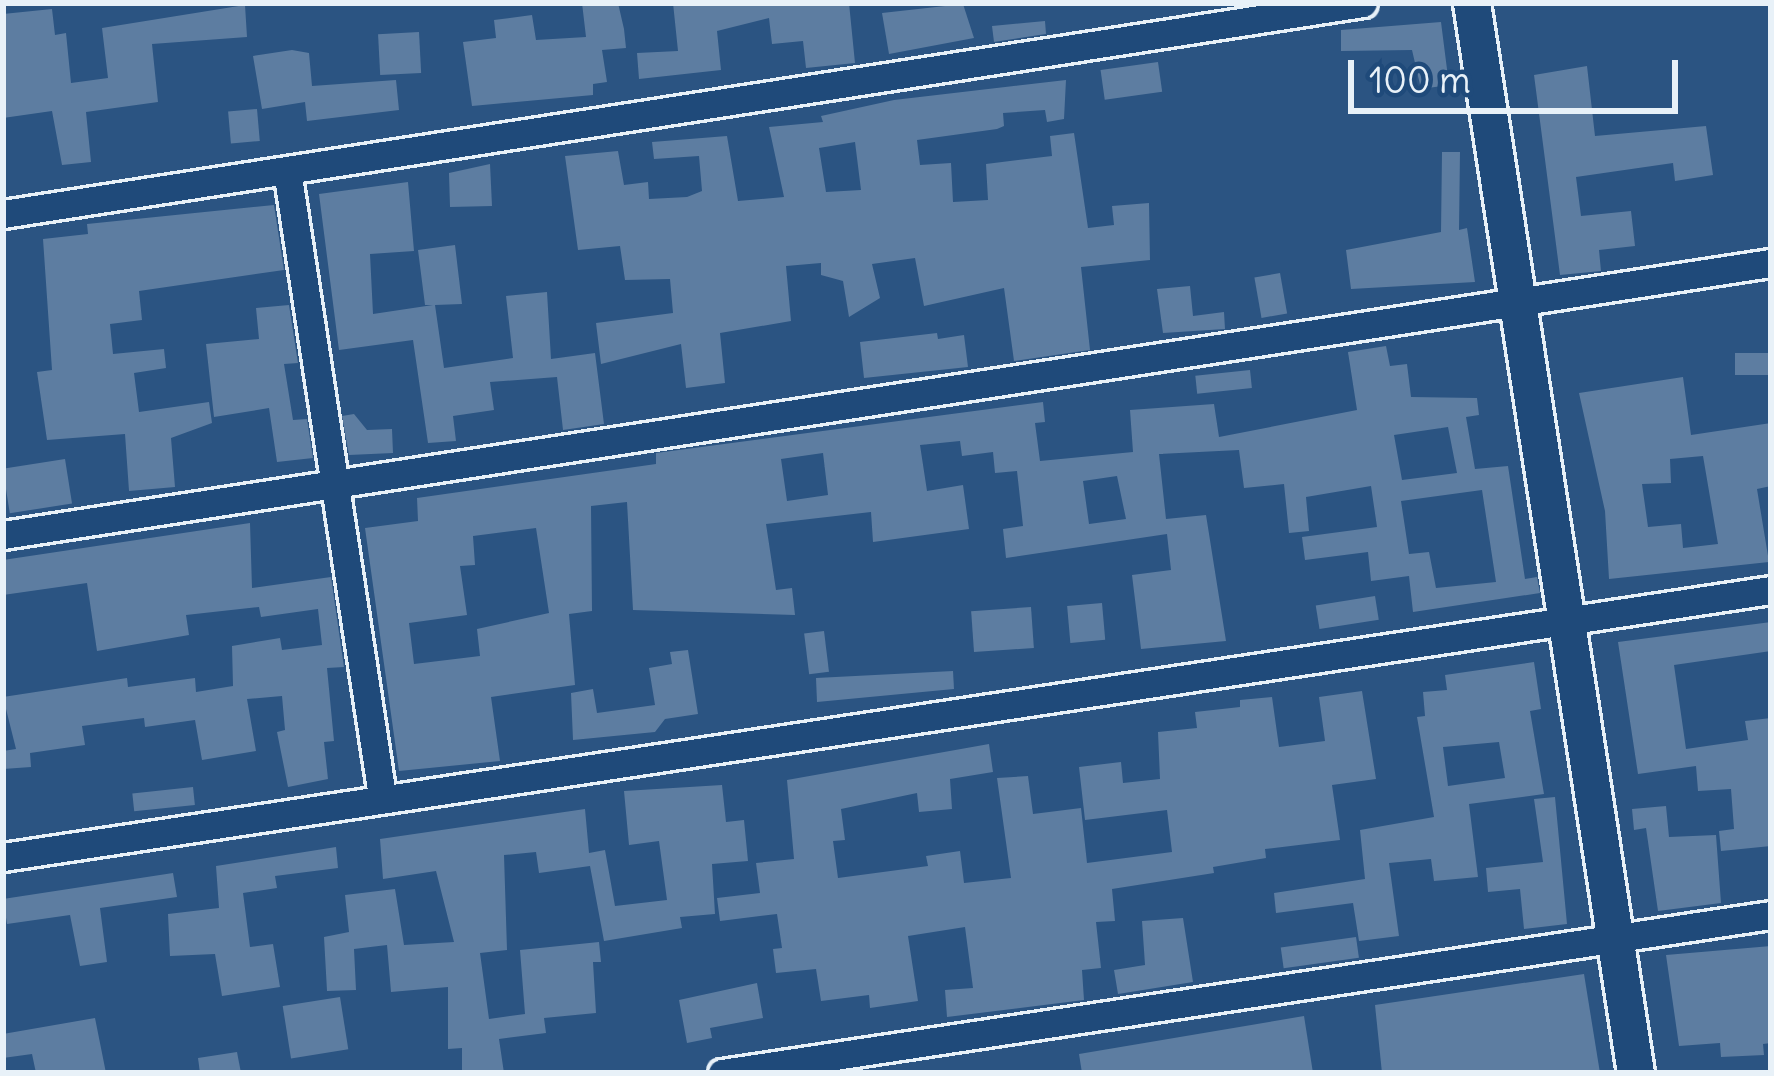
<!DOCTYPE html>
<html>
<head>
<meta charset="utf-8">
<style>
	body { margin:0 }
	#map { position:relative; width:1774px; height:1076px; overflow:hidden; background:#2b5482; font-family:Delius,sans-serif }
	div>[style] { position:absolute }
	.building>* { inset:0; background:#5d7da1; transform-origin:0 0 }
	.roads { filter:drop-shadow(3px 0 #e8f1f8) drop-shadow(-3px 0 #e8f1f8) drop-shadow(0 3px #e8f1f8) drop-shadow(0 -3px #e8f1f8) }
	.street>* { height:27px; margin:-13.5px; padding:0 13.5px; transform-origin:13.5px; border-radius:13.5px; background:#1f4a7a }
	.secondary>* { height:36px; margin:-18px; padding:0 18px; transform-origin:18px; border-radius:18px; background:#1f4a7a }
	span { translate:-50% -50%; white-space:nowrap; text-align:center; line-height:1.15; -webkit-text-stroke:12px #1f4a7a; paint-order:stroke }
	.frame { position:absolute; inset:0; border:6px solid #e8f1f8; pointer-events:none }
	.scale { position:absolute; left:1348px; top:60px; width:330px; height:54px; box-sizing:border-box; border:6px solid #e8f1f8; border-top:0; padding-left:15px; font-size:36px; line-height:42px; white-space:nowrap; color:#e8f1f8; -webkit-text-stroke:9px #1f4a7a; paint-order:stroke }
</style>
</head>
<body>
<div id="map">
	<div class="building">
		<div style="clip-path:polygon(582px 3px,618px 3px,624px 29px,626px 48px,602px 50px,607px 82px,593px 84px,593px 95px,472px 106px,463px 42px,496px 38px,494px 20px,532px 15px,536px 40px,586px 37px)"></div>
		<div style="clip-path:polygon(673px 3px,849px 3px,855px 63px,806px 68px,803px 41px,772px 44px,769px 18px,717px 31px,721px 70px,639px 79px,637px 53px,678px 51px)"></div>
		<div style="clip-path:polygon(963px 4px,974px 38px,889px 54px,882px 13px)"></div>
		<div style="clip-path:polygon(245px 5px,247px 37px,152px 44px,158px 102px,86px 112px,91px 162px,62px 165px,52px 111px,3px 118px,3px 14px,52px 9px,55px 35px,66px 33px,71px 83px,108px 78px,102px 28px)"></div>
		<div style="clip-path:polygon(1045px 21px,1046px 34px,994px 42px,992px 26px)"></div>
		<div style="clip-path:polygon(1441px 22px,1449px 85px,1421px 89px,1412px 50px,1341px 51px,1341px 30px)"></div>
		<div style="left:419px;top:32px;width:41px;height:41px;rotate:87deg"></div>
		<div style="clip-path:polygon(292px 50px,309px 53px,312px 86px,396px 80px,399px 110px,307px 121px,305px 102px,262px 109px,253px 56px)"></div>
		<div style="left:1158px;top:62px;width:30px;height:58px;rotate:82deg"></div>
		<div style="clip-path:polygon(1587px 66px,1595px 136px,1706px 126px,1713px 175px,1675px 181px,1673px 163px,1576px 177px,1581px 216px,1631px 211px,1635px 246px,1599px 250px,1601px 271px,1560px 275px,1534px 75px)"></div>
		<div style="clip-path:polygon(evenodd,1066px 80px,1064px 119px,1047px 122px,1045px 110px,1003px 113px,1004px 126px,997px 129px,917px 140px,920px 165px,951px 163px,953px 202px,988px 200px,986px 164px,1052px 156px,1050px 136px,1074px 133px,1088px 228px,1114px 225px,1112px 206px,1149px 203px,1150px 260px,1081px 267px,1090px 350px,1014px 361px,1004px 288px,924px 306px,915px 258px,872px 264px,880px 298px,849px 317px,843px 281px,821px 275px,821px 263px,786px 266px,791px 321px,720px 333px,725px 383px,686px 388px,681px 344px,601px 364px,596px 323px,673px 313px,670px 279px,625px 280px,620px 246px,578px 250px,565px 156px,618px 151px,624px 185px,648px 182px,649px 199px,687px 197px,702px 191px,699px 156px,654px 159px,652px 142px,727px 136px,738px 201px,784px 197px,769px 127px,823px 122px,821px 116px,894px 100px,1066px 80px,855px 142px,861px 190px,826px 192px,819px 148px,855px 142px)"></div>
		<div style="left:257px;top:109px;width:32px;height:29px;rotate:85deg"></div>
		<div style="clip-path:polygon(1442px 152px,1460px 152px,1459px 230px,1467px 228px,1475px 282px,1351px 289px,1346px 250px,1441px 232px)"></div>
		<div style="clip-path:polygon(490px 164px,492px 206px,450px 207px,449px 173px)"></div>
		<div style="clip-path:polygon(408px 182px,414px 251px,370px 254px,373px 314px,433px 305px,425px 305px,418px 250px,455px 245px,462px 304px,435px 305px,444px 368px,513px 358px,506px 296px,547px 292px,551px 359px,595px 353px,604px 424px,563px 430px,557px 377px,490px 382px,494px 410px,453px 416px,456px 441px,428px 443px,413px 340px,339px 350px,319px 194px)"></div>
		<div style="clip-path:polygon(274px 205px,284px 270px,139px 291px,142px 320px,110px 324px,113px 354px,164px 349px,166px 368px,134px 373px,139px 412px,209px 402px,212px 423px,171px 438px,175px 487px,129px 491px,125px 434px,47px 440px,37px 372px,52px 370px,43px 239px,88px 234px,87px 224px)"></div>
		<div style="left:1280px;top:273px;width:41px;height:26px;rotate:80deg"></div>
		<div style="clip-path:polygon(1190px 286px,1193px 316px,1224px 312px,1225px 329px,1163px 333px,1157px 289px)"></div>
		<div style="clip-path:polygon(289px 305px,298px 363px,284px 364px,293px 420px,307px 419px,313px 458px,277px 462px,269px 408px,214px 417px,206px 344px,259px 339px,256px 308px)"></div>
		<div style="clip-path:polygon(937px 333px,938px 339px,964px 335px,968px 367px,864px 378px,860px 342px)"></div>
		<div style="clip-path:polygon(evenodd,1386px 346px,1390px 366px,1407px 364px,1411px 397px,1477px 398px,1479px 415px,1466px 417px,1475px 469px,1508px 466px,1525px 579px,1537px 577px,1540px 593px,1413px 612px,1409px 576px,1371px 581px,1368px 552px,1305px 560px,1302px 537px,1377px 527px,1371px 486px,1306px 497px,1309px 531px,1289px 533px,1284px 484px,1244px 488px,1239px 450px,1159px 454px,1166px 519px,1206px 515px,1226px 641px,1141px 649px,1132px 575px,1171px 570px,1167px 534px,1006px 558px,1003px 529px,1023px 526px,1017px 471px,995px 473px,993px 452px,962px 456px,960px 441px,920px 445px,927px 491px,963px 485px,969px 529px,873px 542px,871px 512px,766px 524px,776px 590px,792px 588px,795px 615px,633px 610px,627px 502px,591px 506px,592px 611px,569px 614px,575px 685px,491px 697px,500px 761px,399px 771px,365px 528px,418px 521px,417px 498px,656px 464px,656px 453px,1043px 402px,1045px 422px,1035px 423px,1040px 461px,1133px 452px,1130px 410px,1214px 404px,1219px 437px,1357px 410px,1348px 352px,1386px 346px,1448px 427px,1457px 473px,1402px 480px,1394px 435px,1448px 427px,1386px 346px,823px 453px,828px 495px,787px 501px,781px 459px,823px 453px,1386px 346px,1117px 476px,1126px 519px,1089px 524px,1083px 481px,1117px 476px,1386px 346px,1482px 490px,1496px 582px,1436px 588px,1429px 552px,1409px 554px,1401px 501px,1482px 490px,1386px 346px,536px 528px,549px 613px,477px 629px,480px 656px,414px 664px,409px 623px,467px 615px,460px 566px,475px 565px,473px 536px,536px 528px)"></div>
		<div style="left:1771px;top:353px;width:22px;height:36px;rotate:90deg"></div>
		<div style="left:1250px;top:370px;width:18px;height:55px;rotate:84deg"></div>
		<div style="clip-path:polygon(evenodd,1683px 377px,1691px 435px,1771px 423px,1771px 486px,1757px 489px,1769px 562px,1609px 579px,1605px 511px,1579px 393px,1683px 377px,1703px 456px,1718px 544px,1683px 548px,1681px 524px,1648px 527px,1642px 484px,1671px 483px,1670px 459px,1703px 456px)"></div>
		<div style="clip-path:polygon(354px 414px,367px 430px,392px 429px,393px 453px,349px 455px,342px 416px)"></div>
		<div style="left:65px;top:459px;width:45px;height:63px;rotate:81deg"></div>
		<div style="clip-path:polygon(250px 523px,252px 588px,331px 577px,344px 667px,327px 668px,334px 741px,324px 742px,328px 779px,288px 787px,277px 732px,285px 730px,282px 696px,247px 699px,256px 751px,202px 760px,195px 720px,145px 727px,144px 718px,82px 726px,85px 745px,30px 753px,31px 767px,3px 769px,3px 751px,16px 749px,3px 697px,127px 678px,128px 687px,195px 678px,196px 692px,233px 686px,232px 646px,280px 638px,282px 650px,322px 645px,318px 609px,261px 617px,259px 607px,186px 615px,189px 635px,97px 651px,87px 583px,3px 595px,3px 560px)"></div>
		<div style="left:1375px;top:596px;width:24px;height:60px;rotate:81deg"></div>
		<div style="left:1102px;top:603px;width:37px;height:35px;rotate:85deg"></div>
		<div style="left:1031px;top:607px;width:41px;height:60px;rotate:86deg"></div>
		<div style="clip-path:polygon(1771px 622px,1771px 651px,1674px 665px,1686px 749px,1748px 740px,1745px 721px,1771px 718px,1771px 846px,1721px 851px,1719px 831px,1734px 829px,1731px 789px,1698px 791px,1696px 766px,1638px 774px,1618px 642px)"></div>
		<div style="left:824px;top:631px;width:41px;height:20px;rotate:83deg"></div>
		<div style="clip-path:polygon(688px 650px,698px 714px,665px 719px,655px 732px,573px 740px,571px 693px,593px 689px,597px 713px,655px 705px,649px 668px,672px 664px,670px 652px)"></div>
		<div style="clip-path:polygon(evenodd,1534px 662px,1541px 709px,1530px 711px,1544px 794px,1469px 804px,1478px 877px,1434px 881px,1431px 859px,1389px 863px,1399px 936px,1359px 941px,1353px 903px,1276px 913px,1274px 893px,1365px 879px,1360px 830px,1434px 817px,1417px 717px,1425px 716px,1423px 692px,1447px 690px,1445px 675px,1534px 662px,1499px 742px,1505px 778px,1448px 786px,1443px 747px,1499px 742px)"></div>
		<div style="clip-path:polygon(953px 671px,954px 689px,817px 702px,816px 678px)"></div>
		<div style="clip-path:polygon(1362px 691px,1376px 779px,1332px 785px,1340px 840px,1265px 849px,1266px 858px,1213px 867px,1214px 873px,1112px 889px,1115px 921px,1096px 922px,1101px 968px,1082px 970px,1084px 1000px,947px 1017px,945px 990px,973px 988px,965px 927px,908px 936px,918px 1001px,870px 1008px,869px 995px,821px 1001px,816px 969px,776px 973px,773px 949px,782px 948px,777px 914px,720px 921px,717px 898px,760px 893px,756px 863px,794px 859px,787px 780px,989px 744px,993px 772px,950px 779px,952px 809px,919px 812px,917px 793px,841px 809px,845px 840px,833px 841px,838px 878px,928px 866px,926px 856px,960px 851px,964px 883px,1011px 878px,997px 778px,1028px 776px,1033px 814px,1081px 808px,1087px 863px,1172px 852px,1167px 810px,1085px 820px,1079px 767px,1121px 762px,1123px 783px,1160px 779px,1158px 732px,1197px 728px,1195px 712px,1240px 707px,1240px 700px,1272px 697px,1279px 747px,1325px 741px,1319px 697px)"></div>
		<div style="clip-path:polygon(722px 785px,726px 822px,744px 820px,748px 861px,712px 864px,715px 914px,680px 917px,682px 928px,604px 941px,590px 866px,539px 873px,536px 852px,504px 855px,507px 950px,480px 953px,489px 1019px,525px 1014px,520px 950px,599px 942px,601px 962px,593px 962px,596px 1013px,544px 1018px,546px 1033px,499px 1039px,504px 1073px,462px 1073px,462px 1048px,448px 1049px,448px 987px,391px 992px,387px 945px,354px 949px,356px 990px,327px 991px,324px 937px,349px 932px,345px 895px,395px 889px,404px 945px,454px 942px,436px 871px,383px 879px,380px 839px,585px 809px,589px 853px,605px 850px,615px 906px,667px 900px,659px 841px,629px 845px,624px 791px)"></div>
		<div style="left:193px;top:787px;width:18px;height:61px;rotate:84deg"></div>
		<div style="clip-path:polygon(1555px 797px,1567px 924px,1524px 929px,1520px 889px,1488px 892px,1486px 868px,1543px 862px,1534px 799px)"></div>
		<div style="clip-path:polygon(1666px 806px,1669px 837px,1716px 835px,1721px 903px,1658px 911px,1646px 828px,1634px 830px,1632px 809px)"></div>
		<div style="clip-path:polygon(336px 847px,338px 868px,275px 876px,277px 888px,243px 893px,250px 947px,273px 944px,280px 987px,222px 996px,215px 954px,170px 956px,168px 914px,219px 908px,216px 866px)"></div>
		<div style="clip-path:polygon(173px 873px,177px 897px,100px 908px,107px 962px,80px 966px,70px 915px,7px 924px,3px 899px)"></div>
		<div style="clip-path:polygon(1183px 918px,1193px 982px,1118px 994px,1114px 970px,1145px 965px,1142px 921px)"></div>
		<div style="left:1356px;top:937px;width:21px;height:76px;rotate:82deg"></div>
		<div style="clip-path:polygon(1771px 946px,1771px 1043px,1763px 1044px,1764px 1055px,1721px 1057px,1720px 1043px,1679px 1046px,1666px 955px)"></div>
		<div style="clip-path:polygon(1584px 974px,1600px 1073px,1382px 1073px,1375px 1005px)"></div>
		<div style="clip-path:polygon(757px 983px,763px 1018px,710px 1028px,712px 1038px,687px 1043px,679px 1000px)"></div>
		<div style="left:340px;top:997px;width:53px;height:58px;rotate:81deg"></div>
		<div style="clip-path:polygon(1304px 1016px,1313px 1073px,1082px 1073px,1079px 1054px)"></div>
		<div style="clip-path:polygon(95px 1018px,106px 1073px,36px 1073px,32px 1054px,3px 1058px,3px 1034px)"></div>
		<div style="clip-path:polygon(237px 1052px,241px 1073px,200px 1073px,198px 1058px)"></div>
	</div>
	<div class="roads">
		<div class="street">
			<div style="left:287px;top:170px;width:633px;rotate:81.37deg"></div>
			<div style="left:3px;top:214px;width:1376px;rotate:-8.82deg"></div>
			<div style="left:3px;top:535px;width:1789px;rotate:-8.75deg"></div>
			<div style="left:3px;top:857px;width:1788px;rotate:-8.59deg"></div>
			<div style="left:722px;top:1073px;width:1061px;rotate:-8.57deg"></div>
		</div>
		<div class="secondary">
			<div style="left:1472px;top:3px;width:1082px;rotate:81.29deg"></div>
		</div>
	</div>
	<div class="frame"></div>
	<div class="scale">100 m</div>
</div>
</body>
</html>
